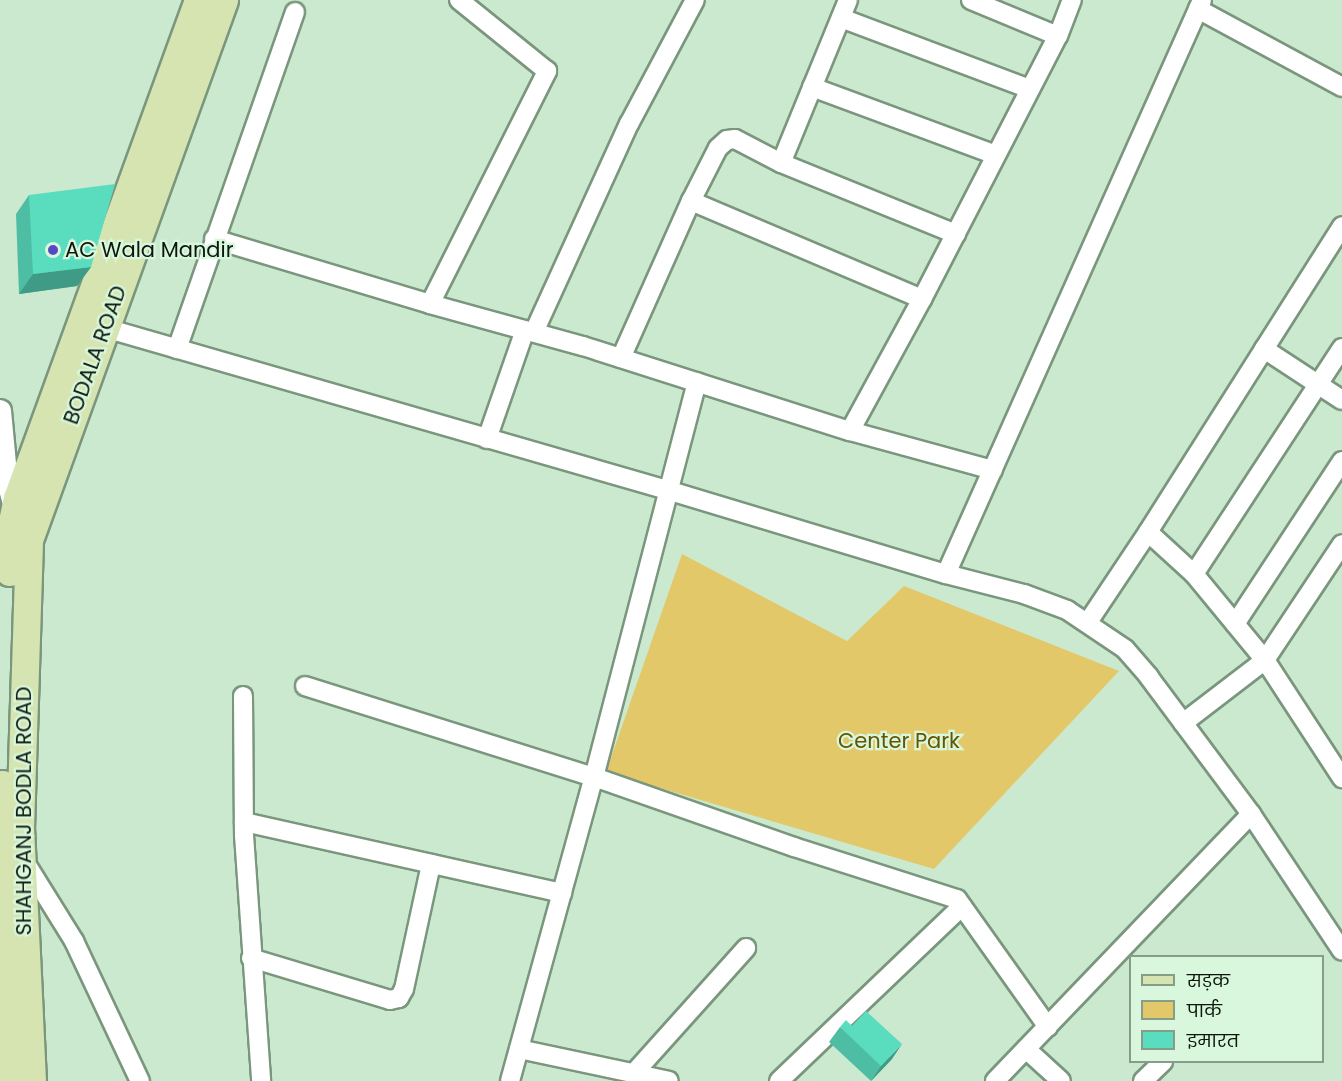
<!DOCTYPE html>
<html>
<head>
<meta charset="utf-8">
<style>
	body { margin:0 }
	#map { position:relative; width:1342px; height:1081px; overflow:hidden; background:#cbe9cf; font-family:Poppins,"Noto Sans Devanagari",sans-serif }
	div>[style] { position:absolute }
	.green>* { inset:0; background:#e3c86a }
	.roads { filter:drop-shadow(2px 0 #7a967d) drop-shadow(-2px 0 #7a967d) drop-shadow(0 2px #7a967d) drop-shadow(0 -2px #7a967d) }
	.minor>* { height:18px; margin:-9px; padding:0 9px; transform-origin:9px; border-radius:9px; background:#fff }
	.tertiary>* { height:22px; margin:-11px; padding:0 11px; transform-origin:11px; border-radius:11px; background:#fff }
	.primary>* { height:27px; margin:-13.5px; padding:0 13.5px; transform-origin:13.5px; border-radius:13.5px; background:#d6e4b2 }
	.wall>* { inset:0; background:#4dbea4 }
	.shaded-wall>* { inset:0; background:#3f9b86 }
	.building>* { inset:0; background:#5addbf }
	.dots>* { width:16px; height:16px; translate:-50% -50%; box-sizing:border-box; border:3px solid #d8f7dc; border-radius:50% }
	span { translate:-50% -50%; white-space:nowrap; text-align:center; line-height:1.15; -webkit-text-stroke:4.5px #d8f7dc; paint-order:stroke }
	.poi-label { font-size:21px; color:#0d170e }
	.left { translate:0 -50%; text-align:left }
	.street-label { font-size:21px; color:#0d170e }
	.park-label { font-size:21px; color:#665400 }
	.legend { position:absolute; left:1129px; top:955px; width:195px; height:108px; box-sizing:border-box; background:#d8f7dc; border:2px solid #879d8a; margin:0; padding:8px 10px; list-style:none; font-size:18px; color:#0d170e }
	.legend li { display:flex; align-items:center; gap:12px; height:30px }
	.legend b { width:30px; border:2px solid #879d8a }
</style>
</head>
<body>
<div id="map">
	<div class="green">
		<div style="clip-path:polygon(682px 554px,847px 641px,904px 586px,1119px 671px,934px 869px,606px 772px)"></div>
	</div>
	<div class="roads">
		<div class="minor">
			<div style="left:848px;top:0;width:176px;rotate:112.3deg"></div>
			<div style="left:781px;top:163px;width:189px;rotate:22.1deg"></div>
			<div style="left:971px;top:0;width:94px;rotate:22.5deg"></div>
			<div style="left:1198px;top:9px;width:164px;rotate:28.4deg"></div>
			<div style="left:841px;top:18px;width:202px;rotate:20.6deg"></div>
			<div style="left:812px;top:87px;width:196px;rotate:20.3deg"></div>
			<div style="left:691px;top:201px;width:59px;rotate:-63deg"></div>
			<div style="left:718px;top:148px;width:12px;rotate:-42deg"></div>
			<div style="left:727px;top:140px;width:8px;rotate:-7deg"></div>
			<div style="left:735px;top:139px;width:52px;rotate:27.6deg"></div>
			<div style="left:214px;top:239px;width:226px;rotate:16.7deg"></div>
			<div style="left:430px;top:304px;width:261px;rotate:-63.3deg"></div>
			<div style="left:547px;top:71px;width:113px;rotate:-141.1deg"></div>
			<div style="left:430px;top:304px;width:159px;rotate:15.4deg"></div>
			<div style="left:583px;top:346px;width:280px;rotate:17.7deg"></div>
			<div style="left:850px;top:431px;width:148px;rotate:15.3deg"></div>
			<div style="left:95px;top:325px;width:595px;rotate:16.09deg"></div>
			<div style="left:667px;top:490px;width:291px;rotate:16.8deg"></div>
			<div style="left:946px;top:574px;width:81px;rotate:14.4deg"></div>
			<div style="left:1024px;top:594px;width:46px;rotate:20.4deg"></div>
			<div style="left:1067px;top:610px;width:70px;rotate:33.9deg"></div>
			<div style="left:1125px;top:649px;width:37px;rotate:49deg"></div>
			<div style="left:1149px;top:677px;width:171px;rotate:53.3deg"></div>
			<div style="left:1251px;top:814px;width:164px;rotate:56.4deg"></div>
			<div style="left:534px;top:332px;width:229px;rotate:-65.5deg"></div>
			<div style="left:629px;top:124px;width:140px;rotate:-62deg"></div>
			<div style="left:177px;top:349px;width:357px;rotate:-70.7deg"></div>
			<div style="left:1264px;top:349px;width:93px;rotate:33.2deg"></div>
			<div style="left:621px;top:358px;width:172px;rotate:-66deg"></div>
			<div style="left:691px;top:201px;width:251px;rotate:23deg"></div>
			<div style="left:850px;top:431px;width:150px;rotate:-61.4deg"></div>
			<div style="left:922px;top:299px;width:296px;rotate:-62.7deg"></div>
			<div style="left:1058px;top:36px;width:39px;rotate:-69deg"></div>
			<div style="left:487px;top:439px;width:115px;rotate:-70.8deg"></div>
			<div style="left:1148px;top:532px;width:62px;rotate:42.4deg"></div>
			<div style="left:1194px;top:574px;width:112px;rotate:50.5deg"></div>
			<div style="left:1265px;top:660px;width:141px;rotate:56.9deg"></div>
			<div style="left:946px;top:574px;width:628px;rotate:-65.96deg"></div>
			<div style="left:1194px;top:574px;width:270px;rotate:-56.8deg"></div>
			<div style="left:1088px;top:622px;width:108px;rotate:-56.3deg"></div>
			<div style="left:1148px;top:532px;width:362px;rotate:-57.6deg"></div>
			<div style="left:1235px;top:624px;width:195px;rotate:-56.7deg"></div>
			<div style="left:305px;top:686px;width:303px;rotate:17.5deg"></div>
			<div style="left:594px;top:777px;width:212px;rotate:19.3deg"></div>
			<div style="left:794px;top:847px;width:171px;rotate:17.7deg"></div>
			<div style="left:957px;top:899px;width:157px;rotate:54.6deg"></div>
			<div style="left:243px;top:696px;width:139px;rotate:89.6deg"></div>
			<div style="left:244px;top:835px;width:247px;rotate:86deg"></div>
			<div style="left:1183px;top:723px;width:103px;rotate:-37.5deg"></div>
			<div style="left:1265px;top:660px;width:139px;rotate:-56.4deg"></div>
			<div style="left:244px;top:822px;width:326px;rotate:12.6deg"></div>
			<div style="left:23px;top:859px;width:97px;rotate:58.1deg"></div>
			<div style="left:74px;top:941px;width:155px;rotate:64.8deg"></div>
			<div style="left:251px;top:958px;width:145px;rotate:16.8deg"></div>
			<div style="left:390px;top:1000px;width:9px;rotate:-13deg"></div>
			<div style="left:399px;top:998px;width:10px;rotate:-61deg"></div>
			<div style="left:404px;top:989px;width:128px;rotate:-77.8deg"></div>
			<div style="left:519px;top:1049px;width:153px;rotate:12deg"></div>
			<div style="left:1026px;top:1049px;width:47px;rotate:42.4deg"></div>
			<div style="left:634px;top:1073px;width:168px;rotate:-48.1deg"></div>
			<div style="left:510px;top:1081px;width:315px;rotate:-74.6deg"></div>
			<div style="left:594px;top:777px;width:408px;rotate:-75.4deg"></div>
			<div style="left:779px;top:1081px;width:253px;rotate:-43.7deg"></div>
			<div style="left:995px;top:1081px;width:370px;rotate:-46.2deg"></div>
			<div style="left:1143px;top:1081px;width:28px;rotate:-44deg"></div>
		</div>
		<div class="tertiary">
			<div style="left:0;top:411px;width:63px;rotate:84.6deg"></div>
			<div style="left:6px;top:474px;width:39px;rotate:75deg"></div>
		</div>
		<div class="primary">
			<div style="left:9px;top:572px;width:46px;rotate:-87.5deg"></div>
			<div style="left:11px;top:526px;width:29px;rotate:-78deg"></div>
			<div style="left:17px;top:498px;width:530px;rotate:-70.03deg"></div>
			<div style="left:2px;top:784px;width:42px;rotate:91.4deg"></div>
			<div style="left:1px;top:826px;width:255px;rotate:88deg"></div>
			<div style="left:32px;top:1081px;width:253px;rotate:-92.7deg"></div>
			<div style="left:20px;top:828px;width:288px;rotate:-88.2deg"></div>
			<div style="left:29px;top:540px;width:574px;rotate:-70.14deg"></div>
		</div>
	</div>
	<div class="wall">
		<div style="clip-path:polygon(29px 195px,91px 267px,77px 286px,19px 294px,16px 214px)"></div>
		<div style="clip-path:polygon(840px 1027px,892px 1059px,871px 1081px,829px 1042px)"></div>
	</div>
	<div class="shaded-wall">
		<div style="clip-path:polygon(91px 267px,77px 286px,19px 294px,33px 274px)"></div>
		<div style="clip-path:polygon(902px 1044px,892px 1059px,871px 1081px,881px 1066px)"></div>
	</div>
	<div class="building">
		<div style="clip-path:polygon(115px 184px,91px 267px,33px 274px,29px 195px)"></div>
		<div style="clip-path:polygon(866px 1011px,902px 1044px,881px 1066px,840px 1027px,846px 1020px,852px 1026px)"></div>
	</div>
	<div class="dots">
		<div style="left:53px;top:250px;background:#5749c1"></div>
	</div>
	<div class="poi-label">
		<span class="left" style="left:65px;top:250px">AC Wala Mandir</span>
	</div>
	<div class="street-label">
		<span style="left:95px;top:355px;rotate:-70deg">BODALA ROAD</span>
		<span style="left:24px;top:811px;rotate:-90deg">SHAHGANJ BODLA ROAD</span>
	</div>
	<div class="park-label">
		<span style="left:899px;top:741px">Center Park</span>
	</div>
	<ul class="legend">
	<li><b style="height:8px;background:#d6e4b2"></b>सड़क</li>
	<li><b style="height:16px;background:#e3c86a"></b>पार्क</li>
	<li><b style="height:16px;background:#5addbf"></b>इमारत</li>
	</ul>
</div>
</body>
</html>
